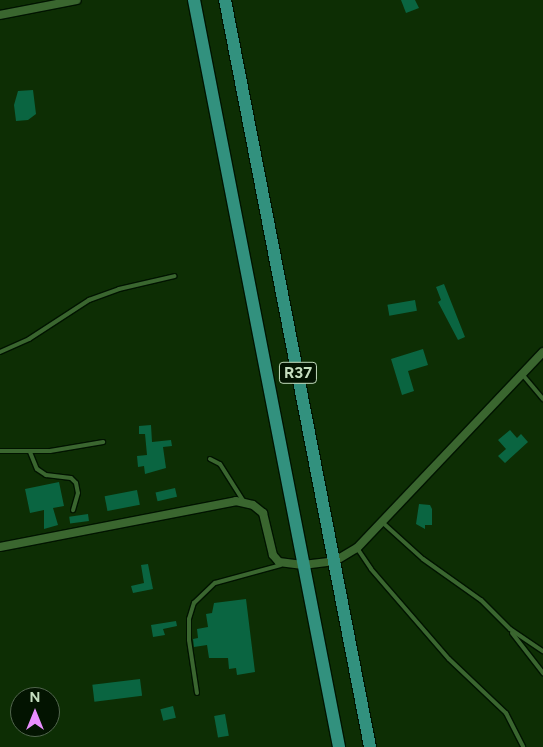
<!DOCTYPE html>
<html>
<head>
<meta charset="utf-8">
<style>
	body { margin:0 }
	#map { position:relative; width:543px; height:747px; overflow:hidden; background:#0d2e04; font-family:Figtree,sans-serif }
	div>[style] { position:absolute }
	.building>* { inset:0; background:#0a6541; transform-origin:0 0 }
	.roads { filter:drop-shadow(1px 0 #011400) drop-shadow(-1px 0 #011400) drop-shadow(0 1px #011400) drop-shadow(0 -1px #011400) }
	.lane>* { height:4px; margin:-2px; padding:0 2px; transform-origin:2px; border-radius:2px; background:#3a662f }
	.street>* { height:8px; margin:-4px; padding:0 4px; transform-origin:4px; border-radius:4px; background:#3a662f }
	.primary>* { height:12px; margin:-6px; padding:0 6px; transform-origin:6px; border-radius:6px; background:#32917e }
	span { translate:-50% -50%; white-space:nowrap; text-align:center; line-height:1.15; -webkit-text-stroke:4px #031401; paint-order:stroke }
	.shield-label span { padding:1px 4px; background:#031401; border:1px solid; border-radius:4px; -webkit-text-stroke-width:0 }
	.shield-label { font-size:16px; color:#c5debf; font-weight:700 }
	.north { position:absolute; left:10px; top:687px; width:50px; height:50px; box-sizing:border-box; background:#031401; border:1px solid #51654d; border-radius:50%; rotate:0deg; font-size:14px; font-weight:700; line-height:20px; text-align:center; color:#c5debf }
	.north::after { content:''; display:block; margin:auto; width:18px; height:22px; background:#e98efe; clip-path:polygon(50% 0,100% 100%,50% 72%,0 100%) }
</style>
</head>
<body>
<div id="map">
	<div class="building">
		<div style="clip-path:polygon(401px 0,415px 0,419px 8px,406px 13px)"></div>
		<div style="clip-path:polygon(33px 90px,36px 114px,28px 120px,16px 121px,14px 105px,18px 91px)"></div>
		<div style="clip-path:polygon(444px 284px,465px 337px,458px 340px,438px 302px,441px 300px,436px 287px)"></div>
		<div style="left:415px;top:300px;width:11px;height:28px;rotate:80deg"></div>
		<div style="clip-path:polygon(423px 349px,428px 365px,408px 371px,414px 391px,402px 395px,391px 359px)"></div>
		<div style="clip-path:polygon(151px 425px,152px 442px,171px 440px,172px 446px,163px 447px,166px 468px,145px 474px,144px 466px,138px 467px,137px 456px,147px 455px,145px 434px,139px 434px,139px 426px)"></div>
		<div style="clip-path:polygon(510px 430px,517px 438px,521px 434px,528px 442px,505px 463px,498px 456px,506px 449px,498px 440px)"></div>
		<div style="clip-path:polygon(59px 482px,64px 506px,53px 508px,58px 525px,44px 529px,44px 510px,30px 513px,25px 489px)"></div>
		<div style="left:175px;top:488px;width:9px;height:20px;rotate:77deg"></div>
		<div style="left:137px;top:490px;width:15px;height:33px;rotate:79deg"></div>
		<div style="clip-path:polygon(419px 504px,430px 505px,432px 509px,432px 525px,425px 525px,425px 529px,416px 524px)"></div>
		<div style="left:88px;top:514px;width:7px;height:19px;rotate:82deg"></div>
		<div style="clip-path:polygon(148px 564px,153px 589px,133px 593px,131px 586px,144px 583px,141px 565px)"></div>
		<div style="clip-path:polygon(246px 599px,255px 672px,237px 675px,236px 668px,229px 669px,228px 658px,209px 658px,207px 645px,194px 647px,193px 639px,198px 638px,197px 629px,208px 627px,206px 614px,212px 613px,214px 603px)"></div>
		<div style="clip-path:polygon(176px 621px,177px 626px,163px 629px,165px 635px,153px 637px,151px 625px)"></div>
		<div style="left:140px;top:679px;width:17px;height:48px;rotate:83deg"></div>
		<div style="left:173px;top:706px;width:12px;height:13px;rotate:76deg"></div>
		<div style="left:225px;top:714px;width:22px;height:11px;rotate:80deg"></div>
	</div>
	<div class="roads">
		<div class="lane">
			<div style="left:0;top:352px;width:32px;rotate:-24deg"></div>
			<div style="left:29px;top:339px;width:72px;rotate:-33deg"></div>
			<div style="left:89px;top:300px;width:32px;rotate:-20deg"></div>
			<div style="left:119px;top:289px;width:57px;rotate:-13.1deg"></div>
			<div style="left:522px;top:374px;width:33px;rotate:50deg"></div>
			<div style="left:0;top:451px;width:50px"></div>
			<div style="left:50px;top:451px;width:54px;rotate:-9.6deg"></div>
			<div style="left:30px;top:452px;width:18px;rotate:68deg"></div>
			<div style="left:37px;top:469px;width:11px;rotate:34deg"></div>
			<div style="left:46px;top:475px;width:25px;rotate:7deg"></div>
			<div style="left:71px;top:478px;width:7px;rotate:45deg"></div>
			<div style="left:76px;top:483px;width:10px;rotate:79deg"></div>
			<div style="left:78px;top:493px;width:18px;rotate:106deg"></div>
			<div style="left:210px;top:459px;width:11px;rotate:27deg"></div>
			<div style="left:220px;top:464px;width:45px;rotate:57.7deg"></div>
			<div style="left:382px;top:522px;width:55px;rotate:42.1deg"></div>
			<div style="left:423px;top:559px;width:71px;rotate:35.3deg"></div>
			<div style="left:481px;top:600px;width:41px;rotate:45deg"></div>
			<div style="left:510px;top:629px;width:40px;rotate:34deg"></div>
			<div style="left:357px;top:548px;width:25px;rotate:56deg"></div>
			<div style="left:371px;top:569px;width:119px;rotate:49.1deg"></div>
			<div style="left:449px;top:659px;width:79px;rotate:43.5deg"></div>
			<div style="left:506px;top:713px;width:38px;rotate:63deg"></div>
			<div style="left:512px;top:633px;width:51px;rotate:52.2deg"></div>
			<div style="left:197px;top:693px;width:54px;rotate:-98.6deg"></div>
			<div style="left:189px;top:640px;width:21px;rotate:-90deg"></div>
			<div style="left:189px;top:619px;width:17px;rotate:-73deg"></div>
			<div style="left:194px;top:603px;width:29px;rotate:-44deg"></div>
			<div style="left:215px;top:583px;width:68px;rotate:-15.3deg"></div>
		</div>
		<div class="street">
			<div style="left:0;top:15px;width:78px;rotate:-11deg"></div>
			<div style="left:0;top:547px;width:240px;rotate:-11deg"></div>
			<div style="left:236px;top:501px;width:17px;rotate:13deg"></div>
			<div style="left:253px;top:505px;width:13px;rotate:39deg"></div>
			<div style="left:263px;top:513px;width:43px;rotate:76.6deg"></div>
			<div style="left:273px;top:555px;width:9px;rotate:49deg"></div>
			<div style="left:279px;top:562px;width:24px;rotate:7deg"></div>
			<div style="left:303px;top:565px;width:32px;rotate:-7deg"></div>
			<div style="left:335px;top:561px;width:26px;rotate:-31deg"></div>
			<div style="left:357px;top:548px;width:270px;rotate:-46.5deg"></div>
		</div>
		<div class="primary">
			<div style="left:194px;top:0;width:761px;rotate:79.01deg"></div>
			<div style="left:225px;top:0;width:761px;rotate:79.01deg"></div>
		</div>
	</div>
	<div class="shield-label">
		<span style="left:298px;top:373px">R37</span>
	</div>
	<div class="north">N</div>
</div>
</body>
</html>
